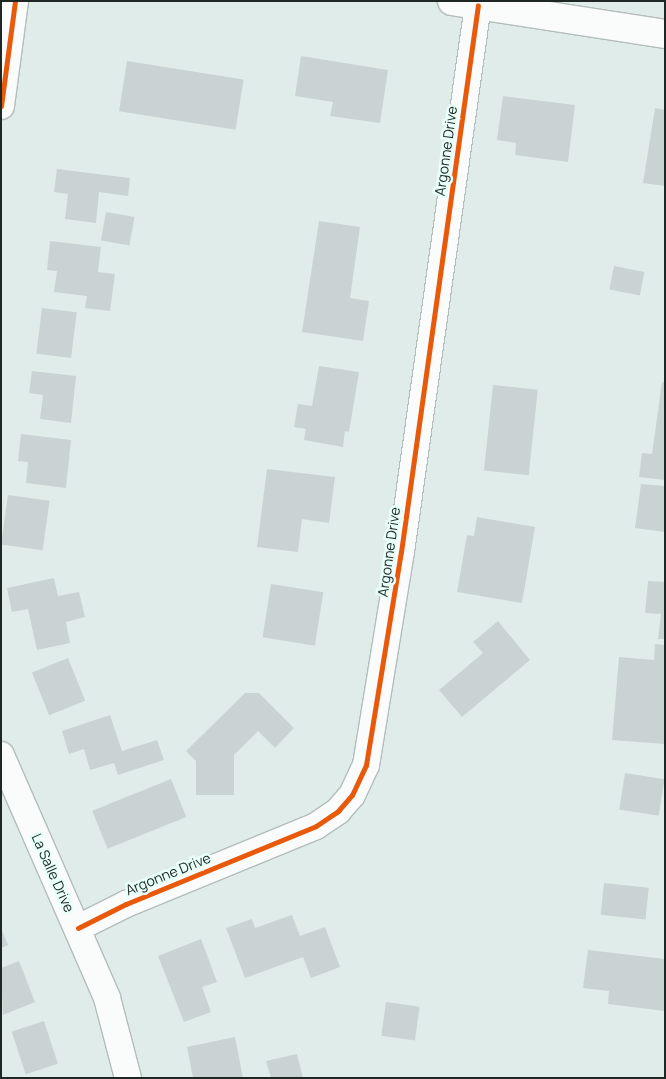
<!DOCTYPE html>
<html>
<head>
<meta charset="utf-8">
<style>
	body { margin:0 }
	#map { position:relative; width:666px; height:1079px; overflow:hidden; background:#e0ecea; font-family:Manrope,sans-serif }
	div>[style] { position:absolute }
	.building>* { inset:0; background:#c9d3d3; transform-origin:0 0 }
	.roads { filter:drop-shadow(1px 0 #b3bdbb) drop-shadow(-1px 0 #b3bdbb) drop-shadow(0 1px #b3bdbb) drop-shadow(0 -1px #b3bdbb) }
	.minor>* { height:26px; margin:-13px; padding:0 13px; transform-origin:13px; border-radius:13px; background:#fafcfc }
	.tertiary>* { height:28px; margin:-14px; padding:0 14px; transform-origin:14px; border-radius:14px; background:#fafcfc }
	.cycleway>* { height:5px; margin:-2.5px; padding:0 2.5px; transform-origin:2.5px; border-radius:2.5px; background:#e8590c }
	span { translate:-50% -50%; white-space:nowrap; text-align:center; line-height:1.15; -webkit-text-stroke:5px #e8fffa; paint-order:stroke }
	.street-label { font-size:14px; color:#1f2725 }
	.frame { position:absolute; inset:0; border:2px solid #1f2725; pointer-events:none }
</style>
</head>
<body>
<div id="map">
	<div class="building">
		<div style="clip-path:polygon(301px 56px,388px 70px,380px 123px,330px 116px,333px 102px,295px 96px)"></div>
		<div style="left:127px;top:61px;width:118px;height:51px;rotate:9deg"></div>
		<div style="clip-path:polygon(503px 96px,575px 105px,568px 162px,515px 155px,516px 143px,497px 140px)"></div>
		<div style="clip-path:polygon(655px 108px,665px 110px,665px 186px,643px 183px)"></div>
		<div style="clip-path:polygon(57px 169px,130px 178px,128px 196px,99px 192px,96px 223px,65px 219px,68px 194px,54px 192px)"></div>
		<div style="left:106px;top:212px;width:29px;height:29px;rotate:10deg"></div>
		<div style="clip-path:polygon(319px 221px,360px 227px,350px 298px,369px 301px,363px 341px,302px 332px)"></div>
		<div style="clip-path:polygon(50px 241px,101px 247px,98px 272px,115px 274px,110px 311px,85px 308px,87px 296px,54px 292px,57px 271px,47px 270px)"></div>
		<div style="left:614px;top:266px;width:31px;height:24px;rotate:11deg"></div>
		<div style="left:42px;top:308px;width:35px;height:46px;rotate:7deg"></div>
		<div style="clip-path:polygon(319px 366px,359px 372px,349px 432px,345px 431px,343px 447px,304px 440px,306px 429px,294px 427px,298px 404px,312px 406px)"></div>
		<div style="clip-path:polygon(32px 371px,76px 376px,71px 423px,40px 419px,43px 395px,29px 393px)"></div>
		<div style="clip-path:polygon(662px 382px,665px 382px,665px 480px,639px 477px,642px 453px,652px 454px)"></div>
		<div style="left:493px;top:385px;width:45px;height:86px;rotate:6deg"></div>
		<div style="clip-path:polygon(21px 434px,71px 440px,66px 488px,26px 483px,28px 462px,18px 461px)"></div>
		<div style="clip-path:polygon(267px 469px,335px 477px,329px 523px,302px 519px,298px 552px,257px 547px)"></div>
		<div style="clip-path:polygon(641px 484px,665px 486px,665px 532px,635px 528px)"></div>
		<div style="left:8px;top:495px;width:42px;height:50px;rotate:8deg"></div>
		<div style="clip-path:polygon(477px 517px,535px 527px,522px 603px,457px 592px,467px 535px,474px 536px)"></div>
		<div style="clip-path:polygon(54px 578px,58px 596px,79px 592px,85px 617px,66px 622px,70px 643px,37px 650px,28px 609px,12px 612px,7px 588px)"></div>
		<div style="clip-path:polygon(648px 581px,665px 582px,665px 639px,658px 639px,661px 614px,645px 613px)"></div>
		<div style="left:271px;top:584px;width:53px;height:54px;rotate:9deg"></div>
		<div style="clip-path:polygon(498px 621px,530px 660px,462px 717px,439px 690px,483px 653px,473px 642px)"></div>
		<div style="clip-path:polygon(655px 644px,665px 645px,665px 744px,612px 740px,619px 657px,654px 660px)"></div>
		<div style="left:68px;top:658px;width:46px;height:39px;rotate:68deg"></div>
		<div style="clip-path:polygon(245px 693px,259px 693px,294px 728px,275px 748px,258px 731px,234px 755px,234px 795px,196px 795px,196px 761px,186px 751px)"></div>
		<div style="clip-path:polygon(110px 715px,122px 751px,157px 740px,164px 760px,118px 775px,114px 763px,90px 770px,84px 749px,69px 754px,62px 731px)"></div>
		<div style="left:625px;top:773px;width:40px;height:37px;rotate:9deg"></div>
		<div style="left:171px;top:779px;width:41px;height:85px;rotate:68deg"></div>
		<div style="left:604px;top:883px;width:45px;height:32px;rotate:6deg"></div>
		<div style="clip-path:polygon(292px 915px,300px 936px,325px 927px,340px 967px,311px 978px,303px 957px,245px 978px,226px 928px,252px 919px,255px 928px)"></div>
		<div style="clip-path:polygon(1px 928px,8px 945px,1px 948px)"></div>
		<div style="clip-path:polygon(201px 939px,217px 982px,202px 987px,211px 1012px,184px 1022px,158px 956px)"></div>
		<div style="clip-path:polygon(588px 950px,665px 959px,664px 1011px,608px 1004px,609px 991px,583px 988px)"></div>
		<div style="clip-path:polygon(19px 961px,35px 1002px,3px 1015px,1px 968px)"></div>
		<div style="left:386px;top:1002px;width:34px;height:34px;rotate:8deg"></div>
		<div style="left:44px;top:1021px;width:45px;height:34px;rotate:72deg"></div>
		<div style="clip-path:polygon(235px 1037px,243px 1078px,193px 1078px,187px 1047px)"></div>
		<div style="clip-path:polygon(297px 1054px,303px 1078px,271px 1078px,266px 1061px)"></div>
	</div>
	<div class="roads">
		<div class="minor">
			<div style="left:1px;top:106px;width:106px;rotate:-82.4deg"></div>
			<div style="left:1px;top:755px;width:265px;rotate:66.4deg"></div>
			<div style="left:107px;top:998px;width:83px;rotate:75.3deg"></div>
			<div style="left:78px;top:928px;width:54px;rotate:-26.6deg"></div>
			<div style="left:126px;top:904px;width:205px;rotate:-22.3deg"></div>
			<div style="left:316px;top:826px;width:27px;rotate:-34deg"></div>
			<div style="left:338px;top:811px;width:21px;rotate:-49deg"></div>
			<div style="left:352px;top:795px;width:33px;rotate:-65deg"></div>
			<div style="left:366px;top:765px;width:216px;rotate:-80.7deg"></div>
			<div style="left:401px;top:552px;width:552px;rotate:-81.99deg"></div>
		</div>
		<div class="tertiary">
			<div style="left:452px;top:1px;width:216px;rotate:8.8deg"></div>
		</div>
	</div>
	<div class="cycleway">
		<div style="left:1px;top:106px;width:106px;rotate:-82.4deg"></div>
		<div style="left:78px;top:928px;width:54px;rotate:-26.6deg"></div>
		<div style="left:126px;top:904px;width:205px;rotate:-22.3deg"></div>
		<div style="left:316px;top:826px;width:27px;rotate:-34deg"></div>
		<div style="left:338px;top:811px;width:21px;rotate:-49deg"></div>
		<div style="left:352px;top:795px;width:33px;rotate:-65deg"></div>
		<div style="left:366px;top:765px;width:216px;rotate:-80.7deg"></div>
		<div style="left:401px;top:552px;width:552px;rotate:-81.99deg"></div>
	</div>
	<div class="street-label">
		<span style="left:446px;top:151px;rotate:-82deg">Argonne Drive</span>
		<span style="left:389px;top:552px;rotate:-82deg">Argonne Drive</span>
		<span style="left:53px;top:873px;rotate:66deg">La Salle Drive</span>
		<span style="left:168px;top:874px;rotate:-22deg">Argonne Drive</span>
	</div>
	<div class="frame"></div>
</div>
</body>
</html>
